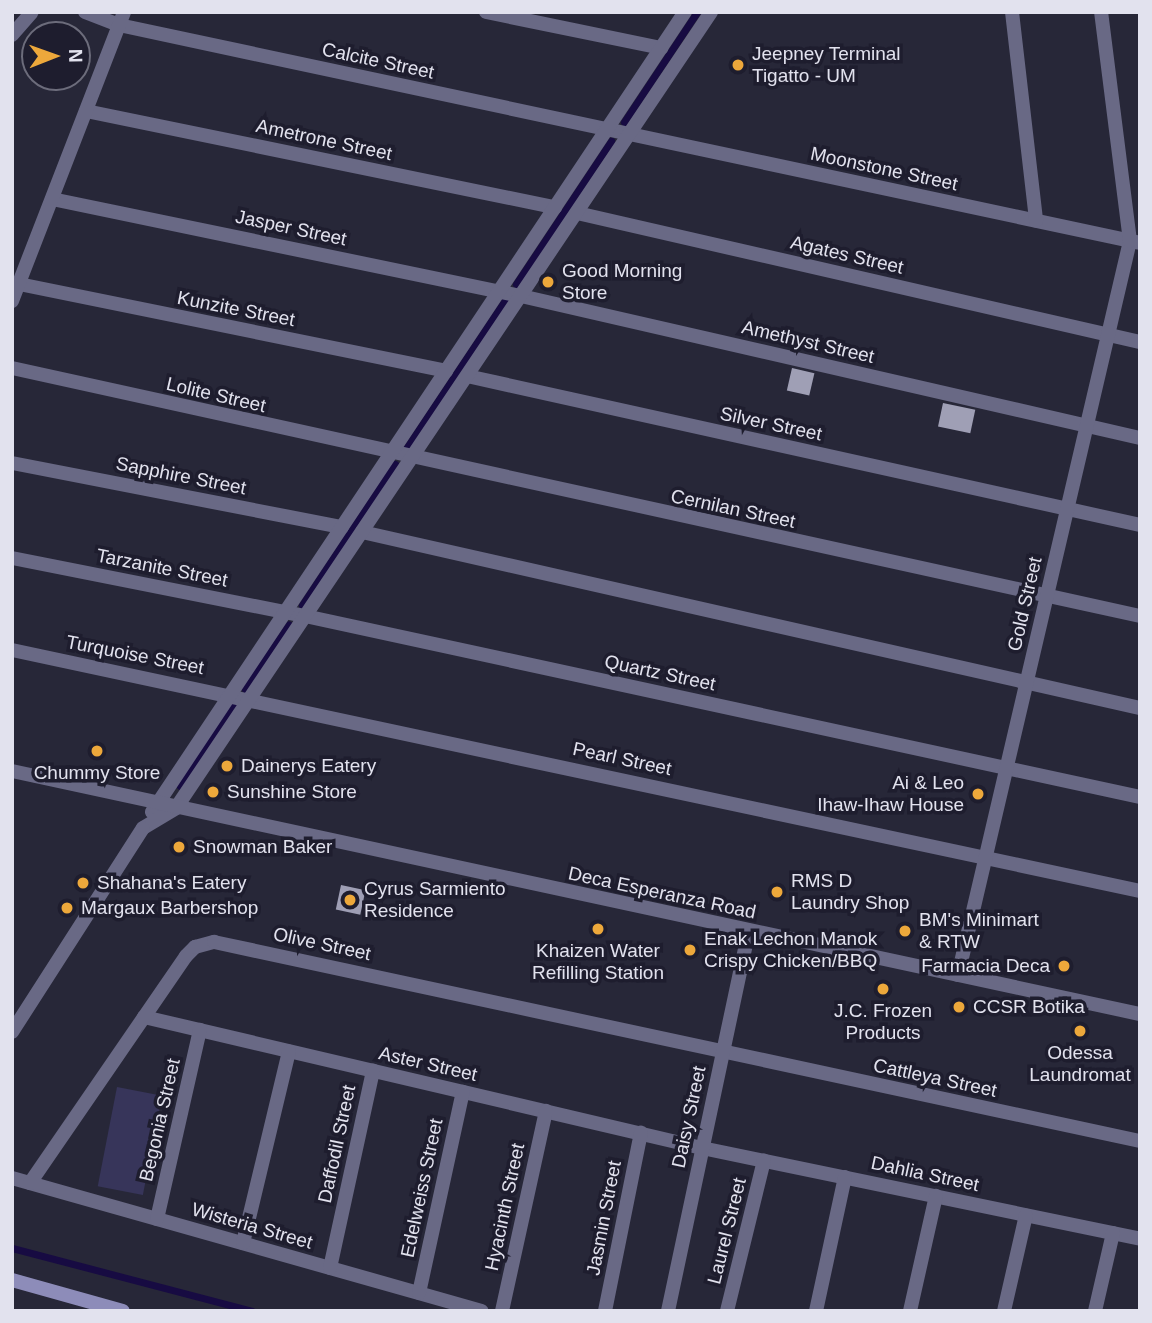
<!DOCTYPE html>
<html>
<head>
<meta charset="utf-8">
<style>
	body { margin:0 }
	#map { position:relative; width:1152px; height:1323px; overflow:hidden; background:#272738; font-family:Arial,sans-serif }
	div>[style] { position:absolute }
	.green>* { inset:0; background:#37355a; transform-origin:0 0 }
	.stream>* { height:7px; margin:-3.5px; padding:0 3.5px; transform-origin:3.5px; border-radius:3.5px; background:#170b42 }
	.building>* { inset:0; background:#9f9fb5; transform-origin:0 0 }
	.minor>* { height:14px; margin:-7px; padding:0 7px; transform-origin:7px; border-radius:7px; background:#696985 }
	.tertiary>* { height:14px; margin:-7px; padding:0 7px; transform-origin:7px; border-radius:7px; background:#696985 }
	.secondary>* { height:14px; margin:-7px; padding:0 7px; transform-origin:7px; border-radius:7px; background:#8d8cb9 }
	.dots>* { width:19px; height:19px; translate:-50% -50%; box-sizing:border-box; border:4px solid #1e1d2e; border-radius:50% }
	span { translate:-50% -50%; white-space:nowrap; text-align:center; line-height:1.15; -webkit-text-stroke:7px #1e1d2e; paint-order:stroke }
	.poi-label { font-size:19px; color:#e2e2ee }
	.left { translate:0 -50%; text-align:left }
	.right { translate:-100% -50%; text-align:right }
	.street-label { font-size:19px; color:#e2e2ee }
	.frame { position:absolute; inset:0; border:14px solid #e2e2ee; pointer-events:none }
	.north { position:absolute; left:21px; top:21px; width:70px; height:70px; box-sizing:border-box; background:#1e1d2e; border:2px solid #6c6c7b; border-radius:50%; rotate:89deg; font-size:19px; font-weight:700; line-height:28px; text-align:center; color:#e2e2ee }
	.north::after { content:''; display:block; margin:auto; width:24px; height:32px; background:#eda83b; clip-path:polygon(50% 0,100% 100%,50% 72%,0 100%) }
</style>
</head>
<body>
<div id="map">
	<div class="green">
		<div style="left:117px;top:1087px;width:46px;height:101px;rotate:11deg"></div>
	</div>
	<div class="stream">
		<div style="left:624px;top:122px;width:132px;rotate:-56.4deg"></div>
		<div style="left:516px;top:284px;width:172px;rotate:-56.4deg"></div>
		<div style="left:407px;top:447px;width:177px;rotate:-56.3deg"></div>
		<div style="left:302px;top:605px;width:169px;rotate:-56.6deg"></div>
		<div style="left:245px;top:689px;width:78px;rotate:-55.9deg"></div>
		<div style="left:180px;top:786px;width:101px;rotate:-56.3deg"></div>
		<div style="left:12px;top:1248px;width:248px;rotate:14.7deg"></div>
	</div>
	<div class="building">
		<div style="left:792px;top:368px;width:23px;height:23px;rotate:13deg"></div>
		<div style="left:943px;top:403px;width:33px;height:24px;rotate:12deg"></div>
		<div style="left:341px;top:885px;width:25px;height:25px;rotate:12deg"></div>
	</div>
	<div class="minor">
		<div style="left:85px;top:12px;width:36px;rotate:21deg"></div>
		<div style="left:119px;top:25px;width:1044px;rotate:12.05deg"></div>
		<div style="left:486px;top:12px;width:179px;rotate:11.6deg"></div>
		<div style="left:1012px;top:12px;width:210px;rotate:83.4deg"></div>
		<div style="left:12px;top:35px;width:30px;rotate:-49deg"></div>
		<div style="left:86px;top:111px;width:479px;rotate:11.6deg"></div>
		<div style="left:52px;top:199px;width:479px;rotate:11.7deg"></div>
		<div style="left:521px;top:296px;width:635px;rotate:12.92deg"></div>
		<div style="left:577px;top:213px;width:578px;rotate:12.91deg"></div>
		<div style="left:19px;top:284px;width:436px;rotate:11.5deg"></div>
		<div style="left:12px;top:301px;width:310px;rotate:-68.8deg"></div>
		<div style="left:12px;top:368px;width:1155px;rotate:12.4deg"></div>
		<div style="left:467px;top:376px;width:689px;rotate:12.48deg"></div>
		<div style="left:12px;top:463px;width:336px;rotate:11deg"></div>
		<div style="left:362px;top:532px;width:798px;rotate:12.75deg"></div>
		<div style="left:12px;top:558px;width:299px;rotate:11.2deg"></div>
		<div style="left:305px;top:616px;width:854px;rotate:12.23deg"></div>
		<div style="left:12px;top:650px;width:1153px;rotate:12.06deg"></div>
		<div style="left:152px;top:812px;width:961px;rotate:-56.33deg"></div>
		<div style="left:143px;top:828px;width:39px;rotate:-31deg"></div>
		<div style="left:176px;top:808px;width:959px;rotate:-56.09deg"></div>
		<div style="left:958px;top:975px;width:754px;rotate:-76.81deg"></div>
		<div style="left:1130px;top:241px;width:231px;rotate:-97.2deg"></div>
		<div style="left:144px;top:1017px;width:573px;rotate:13.21deg"></div>
		<div style="left:702px;top:1148px;width:447px;rotate:11.7deg"></div>
		<div style="left:12px;top:1178px;width:488px;rotate:15.8deg"></div>
		<div style="left:30px;top:1183px;width:275px;rotate:-55.5deg"></div>
		<div style="left:186px;top:956px;width:13px;rotate:-45deg"></div>
		<div style="left:195px;top:947px;width:20px;rotate:-15deg"></div>
		<div style="left:214px;top:942px;width:947px;rotate:12.13deg"></div>
		<div style="left:157px;top:1219px;width:194px;rotate:-77.2deg"></div>
		<div style="left:243px;top:1243px;width:197px;rotate:-76.5deg"></div>
		<div style="left:330px;top:1268px;width:202px;rotate:-77.7deg"></div>
		<div style="left:419px;top:1293px;width:206px;rotate:-77.7deg"></div>
		<div style="left:502px;top:1311px;width:205px;rotate:-77.6deg"></div>
		<div style="left:605px;top:1311px;width:182px;rotate:-78.6deg"></div>
		<div style="left:668px;top:1311px;width:389px;rotate:-78deg"></div>
		<div style="left:727px;top:1311px;width:155px;rotate:-76.2deg"></div>
		<div style="left:816px;top:1311px;width:137px;rotate:-77.8deg"></div>
		<div style="left:910px;top:1311px;width:118px;rotate:-77.3deg"></div>
		<div style="left:1004px;top:1311px;width:98px;rotate:-77.1deg"></div>
		<div style="left:1095px;top:1311px;width:80px;rotate:-77deg"></div>
	</div>
	<div class="tertiary">
		<div style="left:12px;top:771px;width:1154px;rotate:12.16deg"></div>
		<div style="left:12px;top:1032px;width:242px;rotate:-57.3deg"></div>
	</div>
	<div class="secondary">
		<div style="left:12px;top:1280px;width:115px;rotate:15.6deg"></div>
	</div>
	<div class="dots">
		<div style="left:738px;top:65px;background:#eda83b"></div>
		<div style="left:548px;top:282px;background:#eda83b"></div>
		<div style="left:97px;top:751px;background:#eda83b"></div>
		<div style="left:227px;top:766px;background:#eda83b"></div>
		<div style="left:213px;top:792px;background:#eda83b"></div>
		<div style="left:978px;top:794px;background:#eda83b"></div>
		<div style="left:179px;top:847px;background:#eda83b"></div>
		<div style="left:83px;top:883px;background:#eda83b"></div>
		<div style="left:777px;top:892px;background:#eda83b"></div>
		<div style="left:350px;top:900px;background:#eda83b"></div>
		<div style="left:67px;top:908px;background:#eda83b"></div>
		<div style="left:598px;top:929px;background:#eda83b"></div>
		<div style="left:905px;top:931px;background:#eda83b"></div>
		<div style="left:690px;top:950px;background:#eda83b"></div>
		<div style="left:1064px;top:966px;background:#eda83b"></div>
		<div style="left:883px;top:989px;background:#eda83b"></div>
		<div style="left:959px;top:1007px;background:#eda83b"></div>
		<div style="left:1080px;top:1031px;background:#eda83b"></div>
	</div>
	<div class="poi-label">
		<span class="left" style="left:752px;top:65px">Jeepney Terminal<br>Tigatto - UM</span>
		<span class="left" style="left:562px;top:282px">Good Morning<br>Store</span>
		<span class="left" style="left:241px;top:766px">Dainerys Eatery</span>
		<span style="left:97px;top:773px">Chummy Store</span>
		<span class="right" style="left:964px;top:794px">Ai &amp; Leo<br>Ihaw-Ihaw House</span>
		<span class="left" style="left:227px;top:792px">Sunshine Store</span>
		<span class="left" style="left:193px;top:847px">Snowman Baker</span>
		<span class="left" style="left:791px;top:892px">RMS D<br>Laundry Shop</span>
		<span class="left" style="left:97px;top:883px">Shahana's Eatery</span>
		<span class="left" style="left:364px;top:900px">Cyrus Sarmiento<br>Residence</span>
		<span class="left" style="left:81px;top:908px">Margaux Barbershop</span>
		<span class="left" style="left:919px;top:931px">BM's Minimart<br>&amp; RTW</span>
		<span class="left" style="left:704px;top:950px">Enak Lechon Manok<br>Crispy Chicken/BBQ</span>
		<span style="left:598px;top:962px">Khaizen Water<br>Refilling Station</span>
		<span class="right" style="left:1050px;top:966px">Farmacia Deca</span>
		<span class="left" style="left:973px;top:1007px">CCSR Botika</span>
		<span style="left:883px;top:1022px">J.C. Frozen<br>Products</span>
		<span style="left:1080px;top:1064px">Odessa<br>Laundromat</span>
	</div>
	<div class="street-label">
		<span style="left:378px;top:61px;rotate:12deg">Calcite Street</span>
		<span style="left:324px;top:140px;rotate:12deg">Ametrone Street</span>
		<span style="left:884px;top:169px;rotate:12deg">Moonstone Street</span>
		<span style="left:291px;top:228px;rotate:12deg">Jasper Street</span>
		<span style="left:847px;top:255px;rotate:13deg">Agates Street</span>
		<span style="left:236px;top:309px;rotate:11deg">Kunzite Street</span>
		<span style="left:808px;top:342px;rotate:13deg">Amethyst Street</span>
		<span style="left:216px;top:395px;rotate:13deg">Lolite Street</span>
		<span style="left:771px;top:424px;rotate:12deg">Silver Street</span>
		<span style="left:181px;top:476px;rotate:11deg">Sapphire Street</span>
		<span style="left:733px;top:509px;rotate:12deg">Cernilan Street</span>
		<span style="left:162px;top:568px;rotate:11deg">Tarzanite Street</span>
		<span style="left:1025px;top:604px;rotate:-77deg">Gold Street</span>
		<span style="left:135px;top:655px;rotate:11deg">Turquoise Street</span>
		<span style="left:660px;top:673px;rotate:12deg">Quartz Street</span>
		<span style="left:622px;top:759px;rotate:12deg">Pearl Street</span>
		<span style="left:662px;top:893px;rotate:12deg">Deca Esperanza Road</span>
		<span style="left:322px;top:944px;rotate:12deg">Olive Street</span>
		<span style="left:428px;top:1064px;rotate:13deg">Aster Street</span>
		<span style="left:935px;top:1078px;rotate:12deg">Cattleya Street</span>
		<span style="left:689px;top:1117px;rotate:-78deg">Daisy Street</span>
		<span style="left:160px;top:1120px;rotate:-77deg">Begonia Street</span>
		<span style="left:337px;top:1144px;rotate:-78deg">Daffodil Street</span>
		<span style="left:925px;top:1174px;rotate:12deg">Dahlia Street</span>
		<span style="left:422px;top:1188px;rotate:-78deg">Edelweiss Street</span>
		<span style="left:505px;top:1207px;rotate:-78deg">Hyacinth Street</span>
		<span style="left:604px;top:1218px;rotate:-79deg">Jasmin Street</span>
		<span style="left:252px;top:1226px;rotate:16deg">Wisteria Street</span>
		<span style="left:727px;top:1231px;rotate:-76deg">Laurel Street</span>
	</div>
	<div class="frame"></div>
	<div class="north">N</div>
</div>
</body>
</html>
